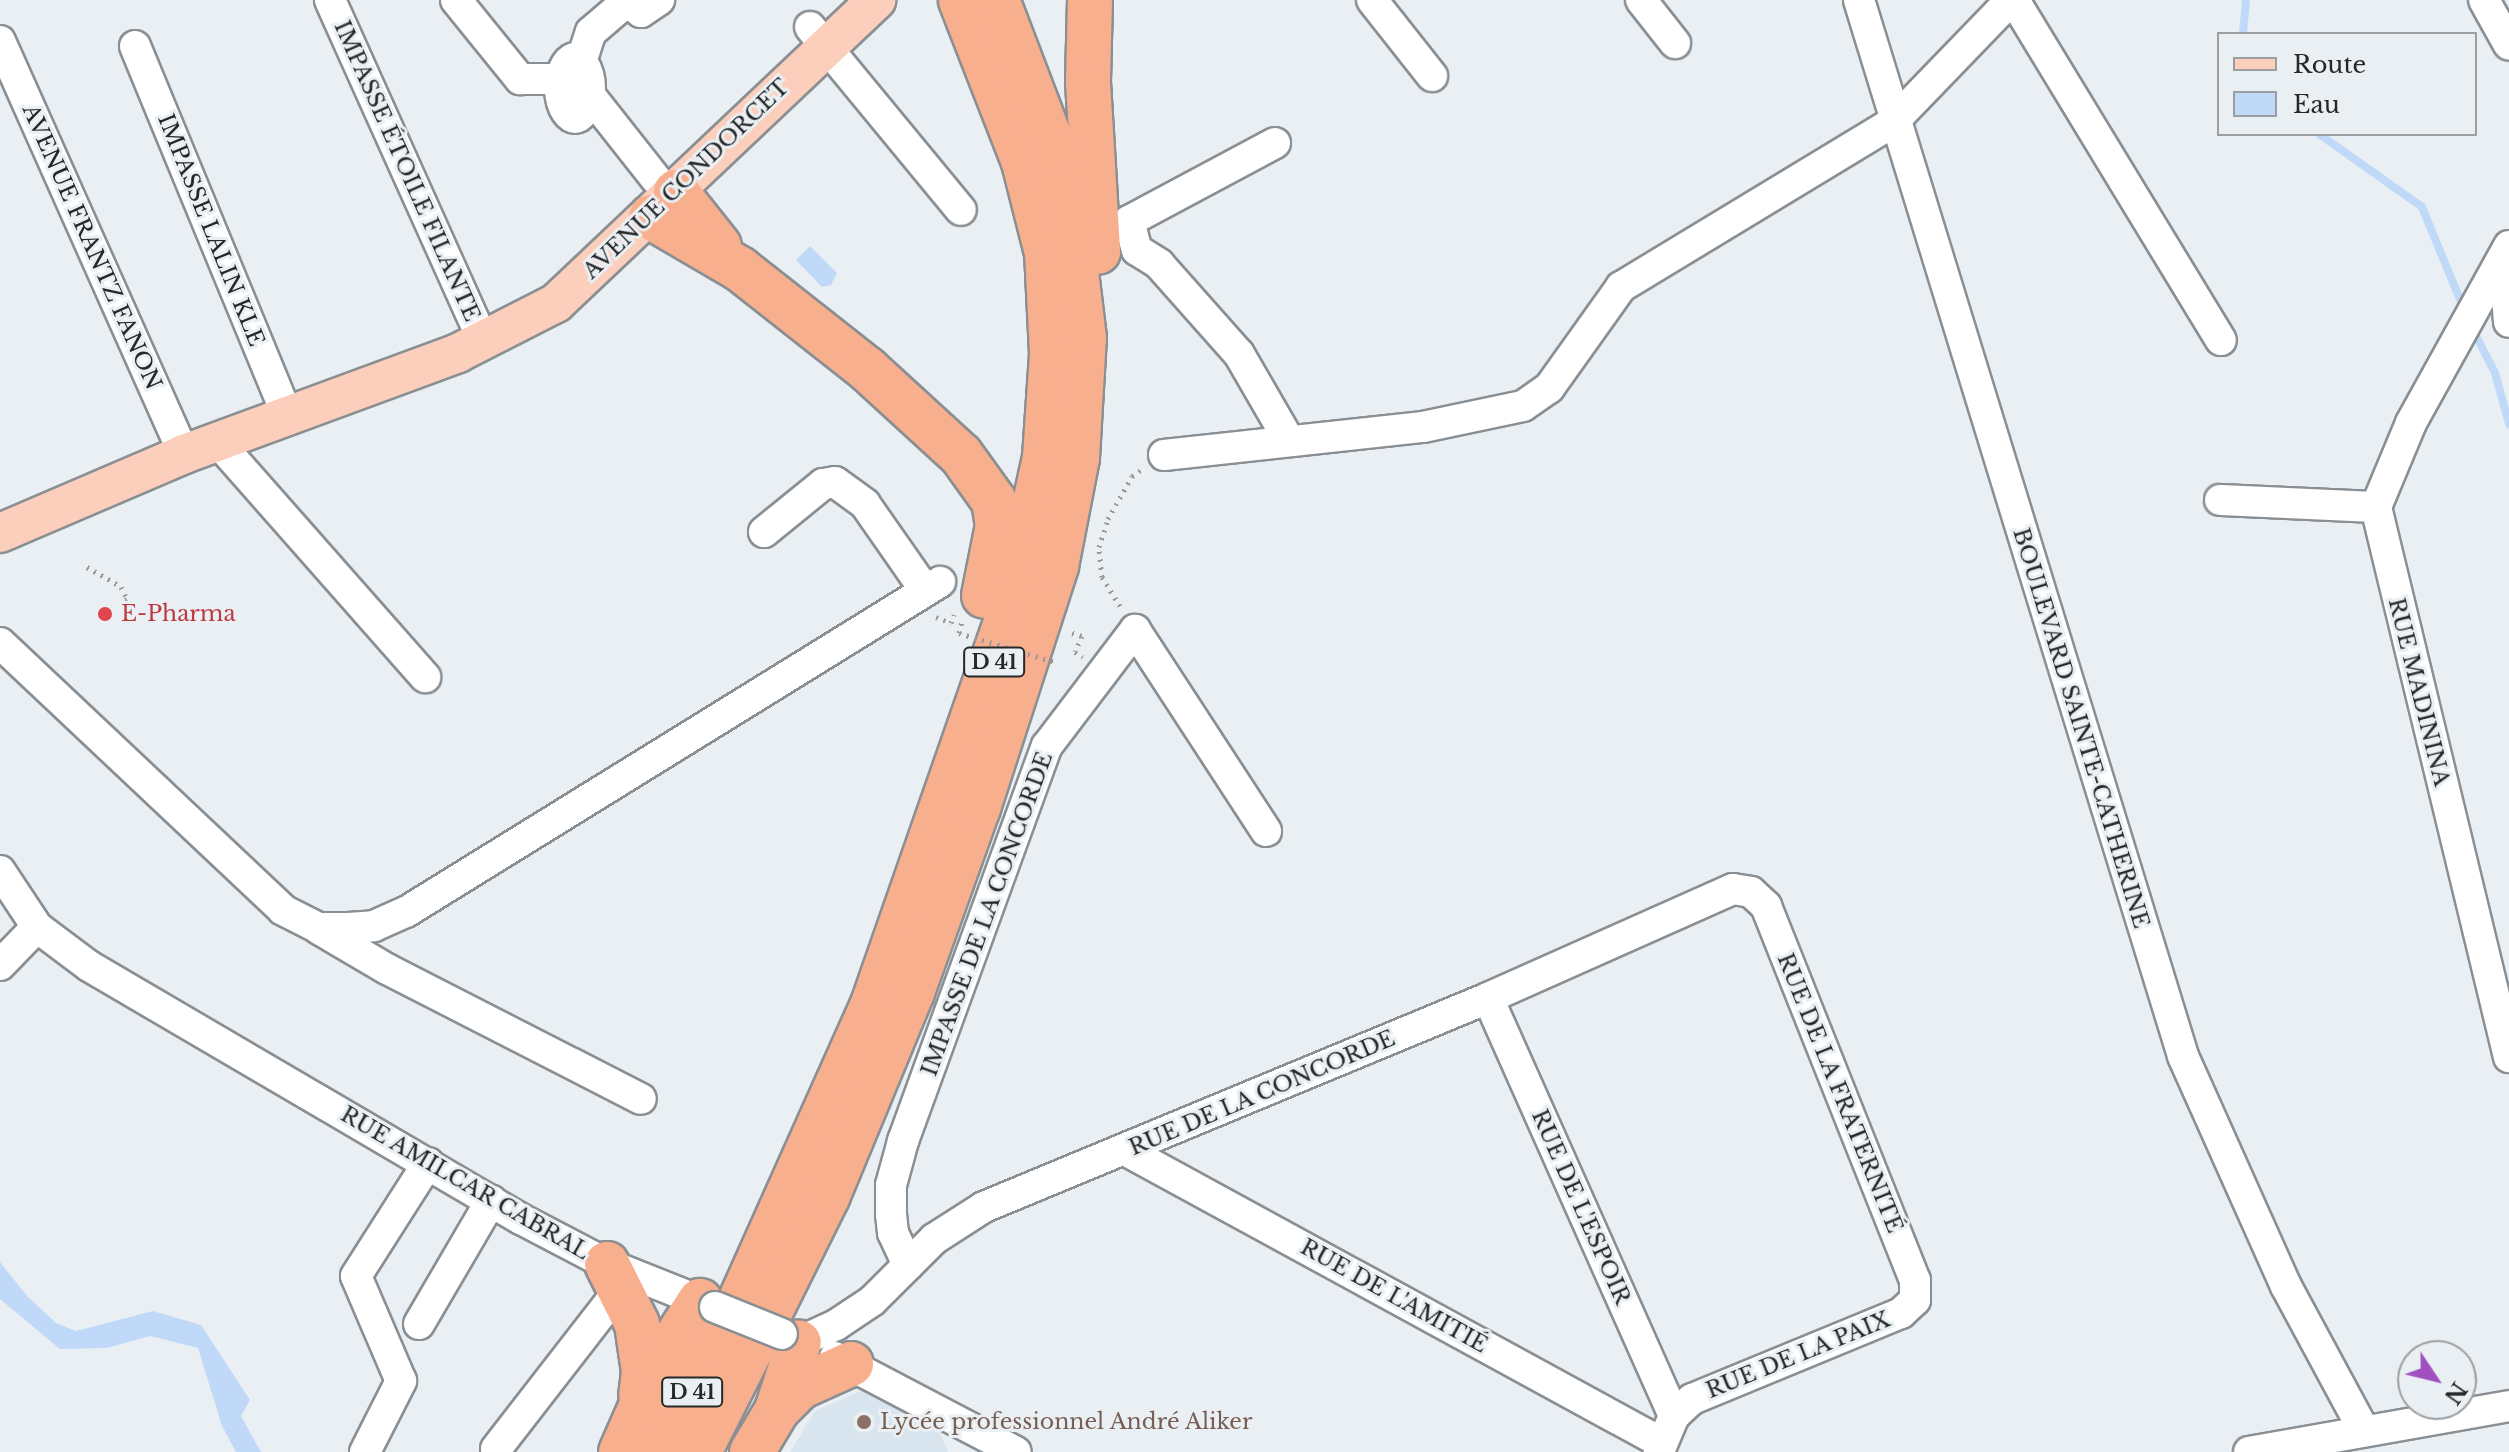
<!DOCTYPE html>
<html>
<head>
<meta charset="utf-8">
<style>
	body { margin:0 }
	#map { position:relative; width:2509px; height:1452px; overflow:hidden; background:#e9eff3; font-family:"Libre Baskerville",serif }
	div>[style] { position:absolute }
	.built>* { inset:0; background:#d8e4ee }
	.water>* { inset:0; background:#c1d9f8 }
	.stream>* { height:8px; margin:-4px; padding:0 4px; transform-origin:4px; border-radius:4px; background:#c1d9f8 }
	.path>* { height:5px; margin-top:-2.5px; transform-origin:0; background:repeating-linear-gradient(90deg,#979b9e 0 2px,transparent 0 8px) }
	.roads { filter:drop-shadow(2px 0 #8a8f93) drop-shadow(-2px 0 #8a8f93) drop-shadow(0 2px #8a8f93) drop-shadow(0 -2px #8a8f93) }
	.minor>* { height:30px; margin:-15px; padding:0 15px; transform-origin:15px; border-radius:15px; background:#fff }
	.minor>.ring { margin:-15px; padding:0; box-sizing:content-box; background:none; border:30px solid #fff; border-radius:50% }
	.major>* { height:38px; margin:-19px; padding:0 19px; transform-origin:19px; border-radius:19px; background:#fbcfbb }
	.highway>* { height:44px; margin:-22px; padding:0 22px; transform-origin:22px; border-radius:22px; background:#f8af8e }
	.path-bridge>* { height:5px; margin-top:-2.5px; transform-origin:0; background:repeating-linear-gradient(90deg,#979b9e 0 2px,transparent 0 8px) }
	.bridges { filter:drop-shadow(2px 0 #8a8f93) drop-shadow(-2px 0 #8a8f93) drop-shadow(0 2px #8a8f93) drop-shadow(0 -2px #8a8f93) }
	.minor-bridge>* { height:30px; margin:-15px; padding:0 15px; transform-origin:15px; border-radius:15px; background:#fff }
	.dots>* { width:22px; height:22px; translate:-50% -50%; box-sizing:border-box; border:4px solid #e9eff3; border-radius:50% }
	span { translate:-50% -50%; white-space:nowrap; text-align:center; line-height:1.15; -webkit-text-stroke:6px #e9eff3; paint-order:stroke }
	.shield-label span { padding:2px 6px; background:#e9eff3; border:2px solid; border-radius:6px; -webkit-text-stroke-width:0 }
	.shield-label { font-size:20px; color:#252728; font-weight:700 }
	.street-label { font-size:22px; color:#252728 }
	.health-label { font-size:22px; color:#be3a42 }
	.left { translate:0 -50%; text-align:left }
	.education-label { font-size:22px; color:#785e54 }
	.legend { position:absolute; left:2217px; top:32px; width:260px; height:104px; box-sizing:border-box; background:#e9eff3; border:2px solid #9b9fa2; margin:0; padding:10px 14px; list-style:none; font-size:24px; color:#252728 }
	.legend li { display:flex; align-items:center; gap:16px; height:40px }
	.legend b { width:40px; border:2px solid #9b9fa2 }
	.north { position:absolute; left:2397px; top:1340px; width:80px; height:80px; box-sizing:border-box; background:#e9eff3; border:2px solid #9b9fa2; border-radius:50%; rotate:125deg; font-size:22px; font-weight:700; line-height:32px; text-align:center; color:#252728 }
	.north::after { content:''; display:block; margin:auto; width:28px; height:36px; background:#a150c0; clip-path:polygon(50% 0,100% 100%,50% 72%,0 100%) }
</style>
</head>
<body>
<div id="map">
	<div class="built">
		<div style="clip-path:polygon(865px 1389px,940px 1434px,948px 1452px,790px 1452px,815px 1411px)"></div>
	</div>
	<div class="water">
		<div style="clip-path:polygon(810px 246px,837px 273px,831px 285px,822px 287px,796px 260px)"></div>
		<div style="clip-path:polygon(0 1262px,27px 1296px,56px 1323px,76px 1331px,153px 1311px,201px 1325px,250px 1400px,241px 1416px,261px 1452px,236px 1452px,222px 1426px,198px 1348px,150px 1336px,107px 1348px,60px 1349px,0 1299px)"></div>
	</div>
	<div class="stream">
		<div style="left:2243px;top:34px;width:34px;rotate:-85deg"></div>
		<div style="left:2319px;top:134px;width:126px;rotate:35.3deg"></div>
		<div style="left:2422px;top:207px;width:113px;rotate:67.7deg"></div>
		<div style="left:2472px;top:328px;width:51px;rotate:62.9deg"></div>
		<div style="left:2495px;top:373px;width:53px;rotate:74.6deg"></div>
	</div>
	<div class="path">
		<div style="left:87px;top:567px;width:39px;rotate:30deg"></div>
		<div style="left:121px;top:587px;width:13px;rotate:63deg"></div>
		<div style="left:127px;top:599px;width:7px;rotate:153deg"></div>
		<div style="left:1120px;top:606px;width:34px;rotate:-122deg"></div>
		<div style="left:1102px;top:577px;width:30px;rotate:-96deg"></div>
		<div style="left:1099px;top:547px;width:29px;rotate:-72deg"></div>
		<div style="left:1108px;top:519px;width:49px;rotate:-60.8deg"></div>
		<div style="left:1132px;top:476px;width:11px;rotate:-34deg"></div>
		<div style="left:936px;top:617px;width:16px;rotate:22deg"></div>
		<div style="left:951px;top:623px;width:9px;rotate:-72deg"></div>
		<div style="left:959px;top:633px;width:12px;rotate:-76deg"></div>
		<div style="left:1072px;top:633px;width:10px;rotate:17deg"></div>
		<div style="left:1082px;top:636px;width:17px;rotate:114deg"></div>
		<div style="left:1075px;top:652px;width:9px;rotate:32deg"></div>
	</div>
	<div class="roads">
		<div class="minor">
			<div style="left:330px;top:0;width:375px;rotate:65.8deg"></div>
			<div style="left:456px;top:0;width:102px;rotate:51deg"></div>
			<div style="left:520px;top:79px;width:42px"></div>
			<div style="left:625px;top:0;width:20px;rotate:37deg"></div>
			<div style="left:641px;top:12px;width:22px;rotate:-34deg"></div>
			<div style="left:1372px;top:0;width:97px;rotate:51.7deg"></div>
			<div style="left:1641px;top:0;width:55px;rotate:51.7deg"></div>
			<div style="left:1859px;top:0;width:1105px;rotate:72.94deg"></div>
			<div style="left:2183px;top:1056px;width:252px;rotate:65.9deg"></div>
			<div style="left:2286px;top:1286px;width:165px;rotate:61.7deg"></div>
			<div style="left:2014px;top:0;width:398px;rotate:58.7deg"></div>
			<div style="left:2484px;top:0;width:51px;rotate:60.9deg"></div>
			<div style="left:810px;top:27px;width:237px;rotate:50.5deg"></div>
			<div style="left:0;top:41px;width:452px;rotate:66deg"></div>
			<div style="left:135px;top:46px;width:398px;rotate:67.6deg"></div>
			<div class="ring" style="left:560px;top:58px;width:-2px;height:-2px"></div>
			<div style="left:582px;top:59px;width:28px;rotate:-72deg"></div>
			<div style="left:591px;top:32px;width:46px;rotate:-40.6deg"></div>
			<div style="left:581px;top:84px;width:121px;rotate:51.7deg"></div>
			<div style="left:1275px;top:143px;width:166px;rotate:151.9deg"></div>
			<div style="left:1129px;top:221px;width:30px;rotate:75deg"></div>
			<div style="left:1137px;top:250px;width:26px;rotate:32deg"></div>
			<div style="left:1159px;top:264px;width:120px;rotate:48.4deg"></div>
			<div style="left:1239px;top:354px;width:98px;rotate:60deg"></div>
			<div style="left:2509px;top:246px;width:202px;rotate:119deg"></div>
			<div style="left:2411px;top:423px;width:91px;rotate:112.6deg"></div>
			<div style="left:2376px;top:507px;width:566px;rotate:76.41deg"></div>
			<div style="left:2504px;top:262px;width:60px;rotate:85.2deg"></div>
			<div style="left:217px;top:441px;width:315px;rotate:48.6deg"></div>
			<div style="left:1164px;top:455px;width:261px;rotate:-6.2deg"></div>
			<div style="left:1423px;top:427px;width:102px;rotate:-11.9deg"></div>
			<div style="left:1523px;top:406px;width:32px;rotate:-35deg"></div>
			<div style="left:1549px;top:388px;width:124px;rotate:-54.5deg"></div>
			<div style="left:1621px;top:287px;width:318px;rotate:-31.2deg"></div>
			<div style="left:1893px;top:122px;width:170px;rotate:-46deg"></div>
			<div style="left:2220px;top:500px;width:156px;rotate:2.6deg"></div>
			<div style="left:764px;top:532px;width:76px;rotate:-39.1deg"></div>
			<div style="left:823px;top:484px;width:12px;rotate:-9deg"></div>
			<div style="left:835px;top:482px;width:37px;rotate:36deg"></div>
			<div style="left:865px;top:504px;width:105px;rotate:55.1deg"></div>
			<div style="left:0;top:643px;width:389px;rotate:43.3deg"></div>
			<div style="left:283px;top:910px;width:39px;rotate:27deg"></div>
			<div style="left:318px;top:928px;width:30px"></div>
			<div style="left:348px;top:928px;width:26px;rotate:-4deg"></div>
			<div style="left:374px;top:926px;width:35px;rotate:-24deg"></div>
			<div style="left:406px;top:912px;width:628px;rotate:-31.72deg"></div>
			<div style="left:0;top:871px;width:67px;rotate:56.5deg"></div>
			<div style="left:37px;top:927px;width:65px;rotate:36.9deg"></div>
			<div style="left:89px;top:966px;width:501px;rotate:30.36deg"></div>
			<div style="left:521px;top:1219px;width:97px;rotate:27.6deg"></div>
			<div style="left:607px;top:1264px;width:116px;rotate:21.7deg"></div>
			<div style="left:319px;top:929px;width:79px;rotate:30.5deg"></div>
			<div style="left:387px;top:969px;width:285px;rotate:27.1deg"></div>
			<div style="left:0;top:965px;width:53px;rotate:-45.8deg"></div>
			<div style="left:1488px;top:998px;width:458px;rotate:66deg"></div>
			<div style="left:1125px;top:1150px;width:612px;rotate:28.62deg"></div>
			<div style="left:908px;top:1265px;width:35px;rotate:-115deg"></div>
			<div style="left:893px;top:1233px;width:19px;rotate:-96deg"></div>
			<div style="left:891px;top:1214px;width:29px;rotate:-90deg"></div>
			<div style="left:891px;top:1185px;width:46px;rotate:-74.7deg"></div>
			<div style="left:903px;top:1141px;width:420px;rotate:-70deg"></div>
			<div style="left:1047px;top:746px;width:146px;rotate:-52.8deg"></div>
			<div style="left:1135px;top:630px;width:240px;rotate:56.9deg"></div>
			<div style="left:419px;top:1324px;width:143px;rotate:-59.7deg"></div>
			<div style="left:799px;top:1342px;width:41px;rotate:-24.7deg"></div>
			<div style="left:836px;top:1325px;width:43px;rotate:-33.7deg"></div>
			<div style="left:872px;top:1301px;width:88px;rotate:-45deg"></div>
			<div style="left:934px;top:1239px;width:59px;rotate:-32.6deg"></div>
			<div style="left:984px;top:1207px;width:546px;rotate:-22.52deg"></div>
			<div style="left:1488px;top:998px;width:268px;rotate:-24deg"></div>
			<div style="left:1733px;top:889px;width:18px;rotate:9deg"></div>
			<div style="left:1751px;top:892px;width:21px;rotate:43deg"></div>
			<div style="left:1766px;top:906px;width:403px;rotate:68.3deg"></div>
			<div style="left:1915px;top:1280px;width:20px;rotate:90deg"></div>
			<div style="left:1915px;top:1300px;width:19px;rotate:137deg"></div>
			<div style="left:1901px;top:1313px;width:226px;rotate:157.6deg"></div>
			<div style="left:1692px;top:1399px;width:25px;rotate:137deg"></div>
			<div style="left:1674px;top:1416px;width:39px;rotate:113deg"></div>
			<div style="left:835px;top:1357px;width:204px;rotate:27.7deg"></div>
			<div style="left:496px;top:1449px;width:202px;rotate:-52.2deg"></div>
			<div style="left:365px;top:1452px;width:80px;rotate:-63.1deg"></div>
			<div style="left:401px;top:1381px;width:114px;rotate:-113.2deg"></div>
			<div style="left:356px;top:1276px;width:134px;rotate:-57.5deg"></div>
			<div style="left:2249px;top:1452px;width:264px;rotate:-10deg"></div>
		</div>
		<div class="major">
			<div style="left:0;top:533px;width:200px;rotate:-23.2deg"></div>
			<div style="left:184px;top:454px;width:292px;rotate:-20.2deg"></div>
			<div style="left:458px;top:353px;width:110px;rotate:-27deg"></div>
			<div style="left:556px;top:303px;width:441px;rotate:-43.4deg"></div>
		</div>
		<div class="highway">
			<div style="left:1090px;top:0;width:82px;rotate:91.4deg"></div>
			<div style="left:1088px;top:82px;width:170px;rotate:86.6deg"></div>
			<div style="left:676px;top:192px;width:69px;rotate:51.5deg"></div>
			<div style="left:651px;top:217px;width:103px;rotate:30.3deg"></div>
			<div style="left:740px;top:269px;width:162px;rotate:38.2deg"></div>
			<div style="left:867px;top:369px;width:127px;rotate:42.5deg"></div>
			<div style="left:961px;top:455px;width:57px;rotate:54.3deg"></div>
			<div style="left:994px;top:501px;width:24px;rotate:81deg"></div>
			<div style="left:998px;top:525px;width:72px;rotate:101.2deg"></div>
			<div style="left:607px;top:1264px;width:67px;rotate:63.4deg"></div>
			<div style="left:637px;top:1324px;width:49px;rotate:81.7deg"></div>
			<div style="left:644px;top:1372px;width:23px;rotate:97deg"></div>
			<div style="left:742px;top:1297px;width:318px;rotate:-65.9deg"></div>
			<div style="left:872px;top:1007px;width:435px;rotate:-70.8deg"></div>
			<div style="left:1015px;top:596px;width:142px;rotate:-77.8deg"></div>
			<div style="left:1045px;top:457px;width:103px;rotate:-86.1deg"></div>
			<div style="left:1052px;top:354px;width:101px;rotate:-92.8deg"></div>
			<div style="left:1047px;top:253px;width:94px;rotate:-104.2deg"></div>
			<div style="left:1024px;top:162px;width:174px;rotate:-111.3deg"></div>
			<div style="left:771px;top:1310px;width:128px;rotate:-63.6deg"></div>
			<div style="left:828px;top:1195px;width:220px;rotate:-67.5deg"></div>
			<div style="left:912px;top:992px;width:195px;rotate:-70.3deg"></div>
			<div style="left:978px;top:808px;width:254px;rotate:-72.1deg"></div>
			<div style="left:1056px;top:566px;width:110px;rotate:-79deg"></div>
			<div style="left:1077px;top:458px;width:120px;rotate:-86.7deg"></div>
			<div style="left:1084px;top:338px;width:100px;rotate:-96.9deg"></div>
			<div style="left:1072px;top:239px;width:92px;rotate:-101.3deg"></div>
			<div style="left:1054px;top:149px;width:160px;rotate:-110.9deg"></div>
			<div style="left:777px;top:1410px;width:33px;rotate:-45deg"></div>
			<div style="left:800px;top:1387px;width:56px;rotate:-24.3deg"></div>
			<div style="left:621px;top:1452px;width:97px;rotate:-66.3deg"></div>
			<div style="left:660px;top:1363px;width:74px;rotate:-57.2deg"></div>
			<div style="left:662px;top:1452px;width:135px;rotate:-63.1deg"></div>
			<div style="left:699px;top:1452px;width:122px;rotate:-63.2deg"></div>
			<div style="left:752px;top:1452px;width:49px;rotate:-59.2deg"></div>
			<div style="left:777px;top:1410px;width:71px;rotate:-72.1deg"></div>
		</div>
	</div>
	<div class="path-bridge">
		<div style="left:959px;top:633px;width:103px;rotate:16.9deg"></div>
	</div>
	<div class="bridges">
		<div class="minor-bridge">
			<div style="left:715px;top:1307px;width:72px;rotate:21.9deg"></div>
		</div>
	</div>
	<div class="dots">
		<div style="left:105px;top:614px;background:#e0444e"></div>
		<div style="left:864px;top:1422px;background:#8d6e63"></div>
	</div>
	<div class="shield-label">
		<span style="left:994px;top:662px">D 41</span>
		<span style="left:692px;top:1392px">D 41</span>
	</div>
	<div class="street-label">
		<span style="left:407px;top:171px;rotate:66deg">IMPASSE ÉTOILE FILANTE</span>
		<span style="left:686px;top:179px;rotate:-44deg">AVENUE CONDORCET</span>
		<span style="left:211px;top:230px;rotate:68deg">IMPASSE LALIN KLE</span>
		<span style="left:92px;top:247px;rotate:66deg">AVENUE FRANTZ FANON</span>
		<span style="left:2419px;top:692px;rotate:76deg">RUE MADININA</span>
		<span style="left:2081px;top:728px;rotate:73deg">BOULEVARD SAINTE-CATHERINE</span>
		<span style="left:987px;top:914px;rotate:-70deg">IMPASSE DE LA CONCORDE</span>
		<span style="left:1262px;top:1093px;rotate:-23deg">RUE DE LA CONCORDE</span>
		<span style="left:1840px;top:1093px;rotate:68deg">RUE DE LA FRATERNITÉ</span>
		<span style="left:465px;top:1183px;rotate:30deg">RUE AMILCAR CABRAL</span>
		<span style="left:1581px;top:1207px;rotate:66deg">RUE DE L'ESPOIR</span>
		<span style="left:1394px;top:1296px;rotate:29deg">RUE DE L'AMITIÉ</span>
		<span style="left:1798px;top:1355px;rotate:-22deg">RUE DE LA PAIX</span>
	</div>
	<div class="health-label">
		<span class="left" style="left:121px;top:614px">E-Pharma</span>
	</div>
	<div class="education-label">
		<span class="left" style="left:880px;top:1422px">Lycée professionnel André Aliker</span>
	</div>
	<ul class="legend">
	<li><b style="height:10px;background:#fbcfbb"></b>Route</li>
	<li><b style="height:22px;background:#c1d9f8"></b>Eau</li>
	</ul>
	<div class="north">N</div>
</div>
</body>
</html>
